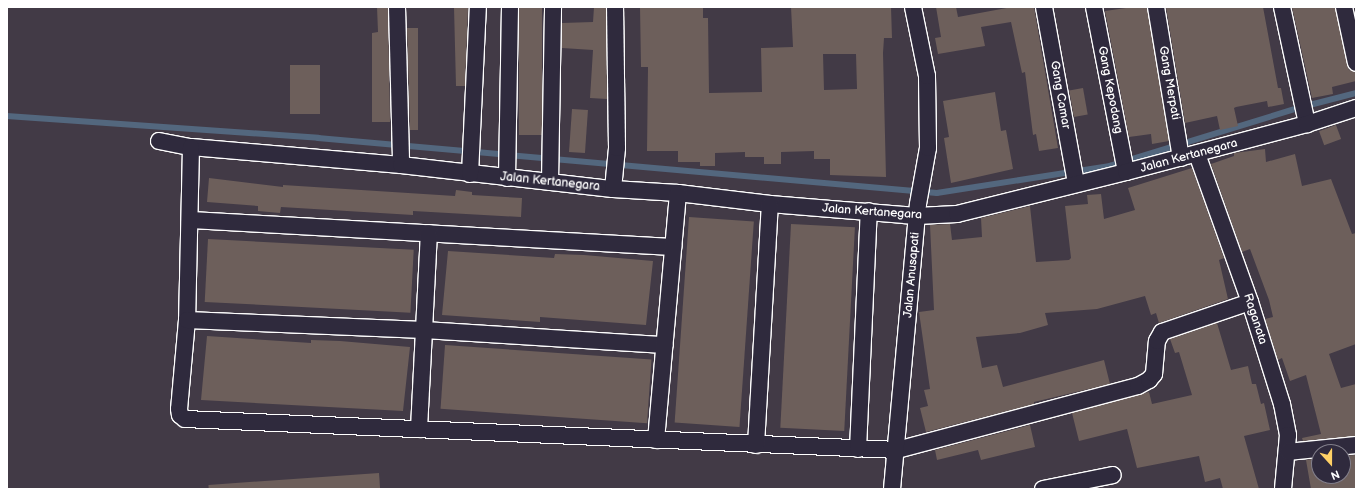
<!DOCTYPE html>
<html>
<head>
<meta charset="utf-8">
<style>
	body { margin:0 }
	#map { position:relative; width:1363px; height:496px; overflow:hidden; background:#423a46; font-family:"Balsamiq Sans",sans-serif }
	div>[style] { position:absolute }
	.stream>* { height:5.5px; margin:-2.75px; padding:0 2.75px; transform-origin:2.75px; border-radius:2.75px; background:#53677e }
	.building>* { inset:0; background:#6d5f5b; transform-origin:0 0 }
	.roads { filter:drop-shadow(1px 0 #fff) drop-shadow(-1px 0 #fff) drop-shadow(0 1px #fff) drop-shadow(0 -1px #fff) }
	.street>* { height:16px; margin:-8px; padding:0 8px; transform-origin:8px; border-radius:8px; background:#2f2a3d }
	span { translate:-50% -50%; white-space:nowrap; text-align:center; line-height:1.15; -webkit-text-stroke:3.5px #2f2a3d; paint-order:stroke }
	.street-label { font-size:12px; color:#fff }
	.frame { position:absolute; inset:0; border:8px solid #fff; pointer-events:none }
	.north { position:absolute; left:1311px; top:444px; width:40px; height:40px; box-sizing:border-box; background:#2f2a3d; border:1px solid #827f8b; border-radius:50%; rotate:159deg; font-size:11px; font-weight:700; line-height:16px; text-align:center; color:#fff }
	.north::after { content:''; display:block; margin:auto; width:14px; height:18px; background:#ffd166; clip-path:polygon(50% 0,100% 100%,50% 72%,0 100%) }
</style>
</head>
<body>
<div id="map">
	<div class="stream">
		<div style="left:7px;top:116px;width:312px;rotate:4deg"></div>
		<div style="left:318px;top:138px;width:621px;rotate:5.08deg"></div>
		<div style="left:937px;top:193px;width:175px;rotate:-8.9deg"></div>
		<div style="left:1110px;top:166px;width:201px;rotate:-17.1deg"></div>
		<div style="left:1302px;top:107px;width:56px;rotate:-14.5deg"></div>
	</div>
	<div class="building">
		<div style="clip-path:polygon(377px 7px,388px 7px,390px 122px,372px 122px,372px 33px,378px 32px)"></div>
		<div style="clip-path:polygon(454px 7px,468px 7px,465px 86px,456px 86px)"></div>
		<div style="left:519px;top:7px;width:23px;height:128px"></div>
		<div style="clip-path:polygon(594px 7px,606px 7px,607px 99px,590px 98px,593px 50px,562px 48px,562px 23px,593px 22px)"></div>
		<div style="clip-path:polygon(evenodd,640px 7px,703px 7px,703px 18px,708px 18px,709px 93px,762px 92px,761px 48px,793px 47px,791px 7px,891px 7px,892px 38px,884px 38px,883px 53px,886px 177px,830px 175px,830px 159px,814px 159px,814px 151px,781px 152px,781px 164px,764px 164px,764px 157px,745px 157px,745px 152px,715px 153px,715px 166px,700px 166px,700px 162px,678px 162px,678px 151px,647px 151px,648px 67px,641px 67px,640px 7px,823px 54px,856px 54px,857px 89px,824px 90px,823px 54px)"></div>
		<div style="clip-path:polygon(936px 7px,956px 7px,958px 17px,1012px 7px,1034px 7px,1058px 148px,1039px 151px,1036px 134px,1033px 135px,1025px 72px,1022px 73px,1011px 22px,981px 27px,985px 46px,938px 54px,935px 38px,941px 37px)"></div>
		<div style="clip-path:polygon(1133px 7px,1147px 7px,1169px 141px,1152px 144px,1151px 134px,1129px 137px,1105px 11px)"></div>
		<div style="clip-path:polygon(1166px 7px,1263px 7px,1278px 88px,1281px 88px,1284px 104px,1268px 107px,1267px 101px,1236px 107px,1234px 108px,1238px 126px,1220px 130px,1217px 116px,1185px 123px)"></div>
		<div style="clip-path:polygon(1292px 7px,1335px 7px,1347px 65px,1349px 70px,1356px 72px,1356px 81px,1332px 87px,1333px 94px,1312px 98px)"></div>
		<div style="clip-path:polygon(407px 28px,418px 28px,418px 130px,410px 130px)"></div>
		<div style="left:290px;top:65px;width:30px;height:49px"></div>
		<div style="left:1083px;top:88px;width:27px;height:14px;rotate:80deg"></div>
		<div style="clip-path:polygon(995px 92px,1001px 131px,1006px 130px,1013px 169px,951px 183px,944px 138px,949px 137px,943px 101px)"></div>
		<div style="left:572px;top:109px;width:16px;height:43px;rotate:4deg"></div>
		<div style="left:1336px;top:125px;width:15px;height:18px;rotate:70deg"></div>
		<div style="clip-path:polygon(1265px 149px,1266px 162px,1295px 154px,1302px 186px,1331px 179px,1352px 234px,1356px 233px,1356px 344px,1329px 354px,1341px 388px,1356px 384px,1356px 436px,1303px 441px,1302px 438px,1321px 434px,1306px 375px,1290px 381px,1282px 358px,1278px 360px,1265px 319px,1273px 317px,1269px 300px,1250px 249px,1242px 252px,1211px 164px,1234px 156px,1234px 153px)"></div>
		<div style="clip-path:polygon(1192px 168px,1224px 258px,1219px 260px,1228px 299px,1159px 323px,1156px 313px,1151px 315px,1145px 296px,1097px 309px,1045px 313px,1048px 325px,1020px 333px,976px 337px,982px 368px,997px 365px,1003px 387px,1104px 360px,1110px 384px,1034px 402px,1034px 404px,926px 432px,920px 408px,928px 406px,924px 390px,930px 389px,919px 312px,934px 310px,930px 225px,950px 224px,952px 240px,982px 237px,981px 218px,1030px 206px,1036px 262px,1069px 260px,1071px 258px,1065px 206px,1088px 204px,1087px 195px,1101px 194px,1104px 219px,1135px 210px,1128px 188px)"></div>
		<div style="clip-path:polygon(209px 178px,283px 187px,283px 185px,455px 196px,456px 190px,472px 192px,472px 195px,522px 198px,521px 217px,413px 211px,413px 215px,281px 207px,280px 213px,258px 211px,258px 206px,207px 202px)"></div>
		<div style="left:689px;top:217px;width:65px;height:206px;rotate:4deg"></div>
		<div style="left:791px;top:224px;width:64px;height:204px;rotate:3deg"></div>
		<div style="left:208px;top:239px;width:206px;height:63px;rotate:3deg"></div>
		<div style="clip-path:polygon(448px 251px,554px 258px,555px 254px,584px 255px,653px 261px,646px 325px,540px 317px,540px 322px,442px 315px)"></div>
		<div style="clip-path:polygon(1217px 323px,1231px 370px,1248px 366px,1252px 384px,1256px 384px,1261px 404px,1264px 403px,1270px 430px,1244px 436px,1259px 489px,1223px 489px,1220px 478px,1205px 482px,1199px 456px,1137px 468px,1127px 429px,1079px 441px,1072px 413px,1149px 392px,1152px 404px,1192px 395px,1179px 352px,1175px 353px,1170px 339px)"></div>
		<div style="clip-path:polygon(207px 336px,311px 343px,311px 340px,340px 341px,410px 347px,403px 411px,201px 400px)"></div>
		<div style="left:445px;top:345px;width:207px;height:64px;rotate:4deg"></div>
		<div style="clip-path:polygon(1030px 425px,1035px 447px,981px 460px,978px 450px,937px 460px,935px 450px)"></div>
		<div style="clip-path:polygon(1356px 455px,1356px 489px,1311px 489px,1306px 460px,1319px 458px,1319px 476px,1343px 476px,1343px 456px)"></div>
		<div style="left:379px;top:473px;width:16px;height:171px;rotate:86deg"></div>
	</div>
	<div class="roads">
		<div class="street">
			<div style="left:397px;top:7px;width:158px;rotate:88.5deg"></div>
			<div style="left:1044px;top:7px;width:179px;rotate:79.7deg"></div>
			<div style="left:1094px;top:7px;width:168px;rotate:79deg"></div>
			<div style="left:1156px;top:7px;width:153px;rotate:80.6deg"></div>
			<div style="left:1282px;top:7px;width:120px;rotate:77.9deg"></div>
			<div style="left:1344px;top:7px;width:57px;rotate:77.9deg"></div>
			<div style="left:159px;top:141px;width:33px;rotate:11deg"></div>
			<div style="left:191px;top:147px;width:211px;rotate:4.9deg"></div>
			<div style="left:401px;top:165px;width:213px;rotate:6.5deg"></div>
			<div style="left:613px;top:189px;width:65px;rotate:3.5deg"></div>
			<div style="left:678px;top:193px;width:93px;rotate:6.8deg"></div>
			<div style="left:770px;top:204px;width:147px;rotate:4.7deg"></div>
			<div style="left:917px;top:216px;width:40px;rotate:-2.9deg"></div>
			<div style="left:957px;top:214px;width:174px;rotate:-14deg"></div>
			<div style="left:1126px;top:172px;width:187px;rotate:-14.9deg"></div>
			<div style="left:1307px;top:124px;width:52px;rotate:-18.1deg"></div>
			<div style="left:191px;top:147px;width:173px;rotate:91.3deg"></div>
			<div style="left:187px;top:320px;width:89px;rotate:95.1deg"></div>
			<div style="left:179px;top:409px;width:6px;rotate:81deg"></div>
			<div style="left:180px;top:415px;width:6px;rotate:39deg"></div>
			<div style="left:185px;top:419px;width:713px;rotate:2.49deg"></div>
			<div style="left:897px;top:450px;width:249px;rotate:-14.9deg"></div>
			<div style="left:1138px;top:386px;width:13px;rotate:-29deg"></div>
			<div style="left:1149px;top:380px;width:8px;rotate:-50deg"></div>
			<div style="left:1154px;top:374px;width:33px;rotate:-85deg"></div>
			<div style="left:1157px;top:341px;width:10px;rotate:-61deg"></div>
			<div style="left:1162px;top:332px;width:93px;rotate:-18.8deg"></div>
			<div style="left:1197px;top:154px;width:157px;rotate:70.3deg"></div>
			<div style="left:1250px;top:302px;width:107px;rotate:72.6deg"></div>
			<div style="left:1282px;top:404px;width:32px;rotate:79deg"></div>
			<div style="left:1288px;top:435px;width:54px;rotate:95.3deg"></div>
			<div style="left:470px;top:174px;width:167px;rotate:-87.3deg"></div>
			<div style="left:507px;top:178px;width:171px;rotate:-89deg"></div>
			<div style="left:550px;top:182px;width:175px;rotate:-89deg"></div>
			<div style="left:613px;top:189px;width:41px;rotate:-84.4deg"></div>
			<div style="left:617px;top:148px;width:141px;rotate:-90.8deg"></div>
			<div style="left:190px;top:220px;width:484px;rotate:3.2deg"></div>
			<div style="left:187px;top:320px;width:237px;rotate:2.4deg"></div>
			<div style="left:424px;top:330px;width:241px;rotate:3.6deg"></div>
			<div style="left:419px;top:429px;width:196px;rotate:-87.1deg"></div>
			<div style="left:656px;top:440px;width:248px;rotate:-84.9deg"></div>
			<div style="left:756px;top:445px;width:241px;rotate:-86.7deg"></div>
			<div style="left:858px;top:449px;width:238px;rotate:-87.4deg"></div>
			<div style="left:1288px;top:452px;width:68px;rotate:-5.9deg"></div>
			<div style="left:892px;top:489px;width:286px;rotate:-84.8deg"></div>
			<div style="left:918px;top:204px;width:57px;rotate:-79.9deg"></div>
			<div style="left:928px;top:148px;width:72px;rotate:-90.8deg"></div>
			<div style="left:927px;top:76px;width:70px;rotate:-101.5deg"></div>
			<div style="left:1043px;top:489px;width:71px;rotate:-11.3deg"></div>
		</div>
	</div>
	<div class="street-label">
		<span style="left:1169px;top:83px;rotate:80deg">Gang Merpati</span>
		<span style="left:1110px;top:90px;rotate:79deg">Gang Kepodang</span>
		<span style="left:1060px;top:95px;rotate:80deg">Gang Camar</span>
		<span style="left:1189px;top:156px;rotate:-15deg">Jalan Kertanegara</span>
		<span style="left:550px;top:182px;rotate:6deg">Jalan Kertanegara</span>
		<span style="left:872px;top:212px;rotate:4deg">Jalan Kertanegara</span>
		<span style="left:912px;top:275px;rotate:-85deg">Jalan Anusapati</span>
		<span style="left:1255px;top:319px;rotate:72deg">Raganata</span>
	</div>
	<div class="frame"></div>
	<div class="north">N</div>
</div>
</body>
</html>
